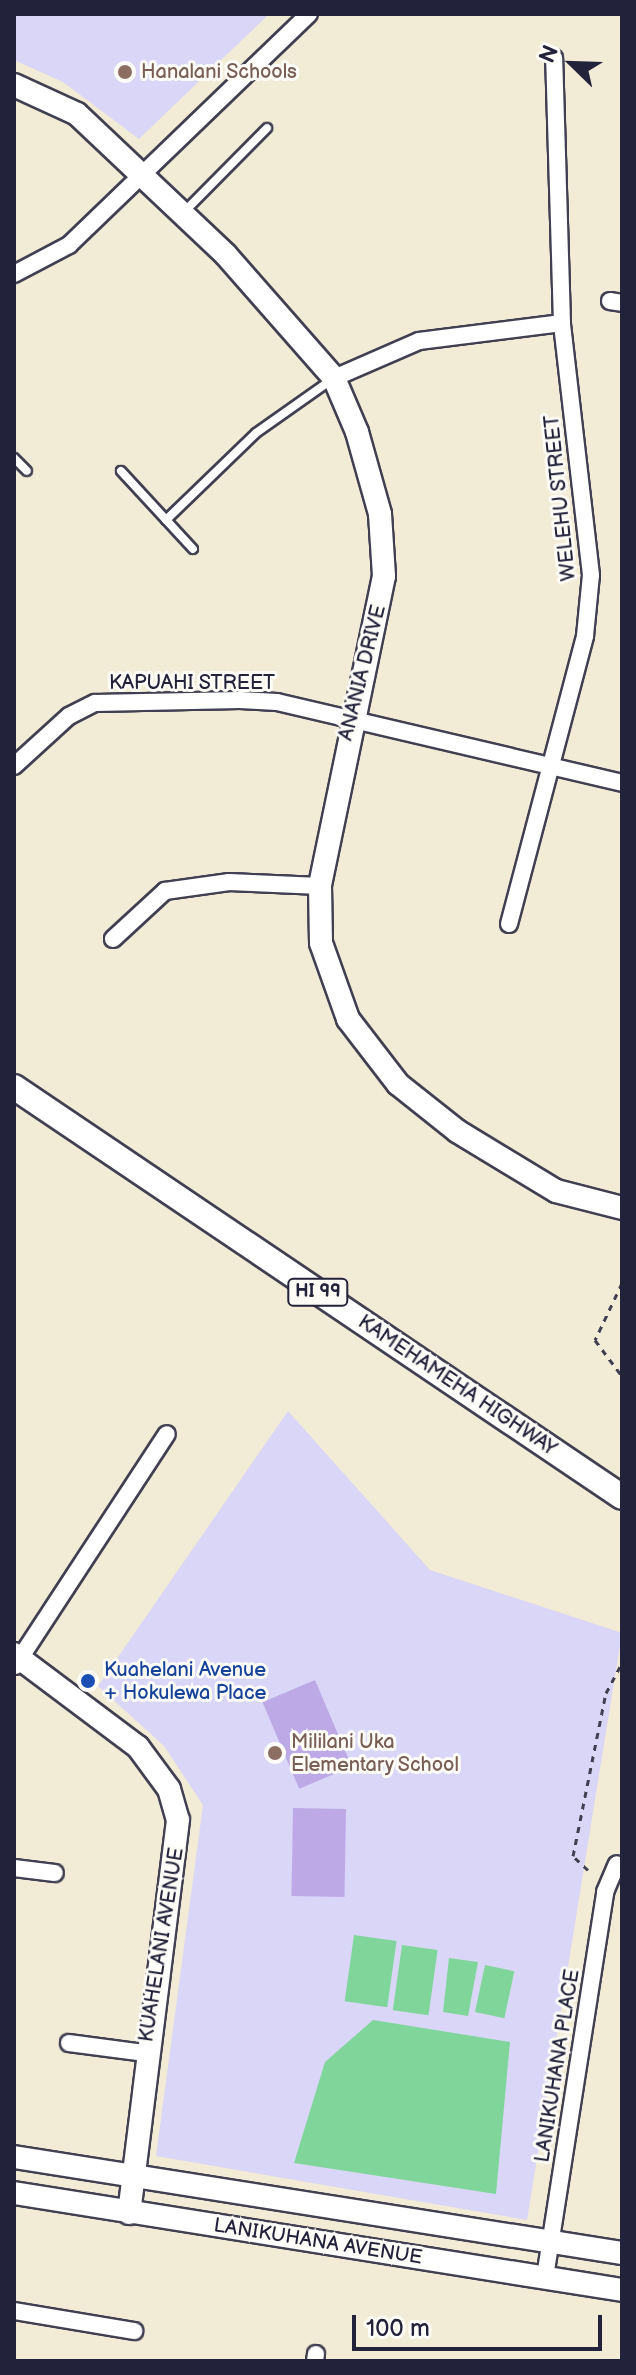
<!DOCTYPE html>
<html>
<head>
<meta charset="utf-8">
<style>
	body { margin:0 }
	#map { position:relative; width:636px; height:2375px; overflow:hidden; background:#f2ebd5; font-family:"Balsamiq Sans",sans-serif }
	div>[style] { position:absolute }
	.built>* { inset:0; background:#d9d6f7 }
	.green>* { inset:0; background:#80d69a; transform-origin:0 0 }
	.building>* { inset:0; background:#bca9e6; transform-origin:0 0 }
	.path>* { height:3px; margin-top:-1.5px; transform-origin:0; background:repeating-linear-gradient(90deg,#414052 0 6px,transparent 0 12px) }
	.roads { filter:drop-shadow(2px 0 #414052) drop-shadow(-2px 0 #414052) drop-shadow(0 2px #414052) drop-shadow(0 -2px #414052) }
	.lane>* { height:8px; margin:-4px; padding:0 4px; transform-origin:4px; border-radius:4px; background:#fff }
	.street>* { height:16px; margin:-8px; padding:0 8px; transform-origin:8px; border-radius:8px; background:#fff }
	.secondary>* { height:22px; margin:-11px; padding:0 11px; transform-origin:11px; border-radius:11px; background:#fff }
	.primary>* { height:24px; margin:-12px; padding:0 12px; transform-origin:12px; border-radius:12px; background:#fff }
	.dots>* { width:22px; height:22px; translate:-50% -50%; box-sizing:border-box; border:4px solid #fdfcf7; border-radius:50% }
	span { translate:-50% -50%; white-space:nowrap; text-align:center; line-height:1.15; -webkit-text-stroke:6px #fdfcf7; paint-order:stroke }
	.shield-label span { padding:2px 6px; background:#fdfcf7; border:2px solid; border-radius:6px; -webkit-text-stroke-width:0 }
	.shield-label { font-size:18px; color:#22223b; font-weight:700 }
	.education-label { font-size:20px; color:#785e54 }
	.left { translate:0 -50%; text-align:left }
	.street-label { font-size:20px; color:#22223b }
	.transit-label { font-size:20px; color:#164399 }
	.frame { position:absolute; inset:0; border:16px solid #22223b; pointer-events:none }
	.north { position:absolute; left:532px; top:24px; width:80px; height:80px; -webkit-text-stroke:6px #fdfcf7; paint-order:stroke; rotate:293deg; font-size:22px; font-weight:700; line-height:32px; text-align:center; color:#22223b }
	.north::after { content:''; display:block; margin:auto; width:28px; height:36px; background:#22223b; clip-path:polygon(50% 0,100% 100%,50% 72%,0 100%) }
	.scale { position:absolute; left:352px; top:2315px; width:250px; height:36px; box-sizing:border-box; border:4px solid #22223b; border-top:0; padding-left:10px; font-size:24px; line-height:28px; white-space:nowrap; color:#22223b; -webkit-text-stroke:6px #fdfcf7; paint-order:stroke }
</style>
</head>
<body>
<div id="map">
	<div class="built">
		<div style="clip-path:polygon(14px 14px,269px 14px,139px 139px,63px 82px,14px 60px)"></div>
		<div style="clip-path:polygon(288px 1411px,430px 1570px,622px 1633px,527px 2220px,156px 2156px,203px 1805px,164px 1746px,98px 1686px)"></div>
	</div>
	<div class="green">
		<div style="left:354px;top:1935px;width:43px;height:67px;rotate:8deg"></div>
		<div style="left:402px;top:1945px;width:36px;height:66px;rotate:8deg"></div>
		<div style="clip-path:polygon(449px 1958px,478px 1962px,468px 2016px,443px 2012px)"></div>
		<div style="left:485px;top:1965px;width:30px;height:48px;rotate:12deg"></div>
		<div style="clip-path:polygon(373px 2020px,510px 2042px,496px 2194px,294px 2163px,325px 2062px)"></div>
	</div>
	<div class="building">
		<div style="left:315px;top:1680px;width:94px;height:57px;rotate:67deg"></div>
		<div style="left:346px;top:1809px;width:88px;height:53px;rotate:91deg"></div>
	</div>
	<div class="path">
		<div style="left:622px;top:1283px;width:63px;rotate:115.3deg"></div>
		<div style="left:595px;top:1340px;width:45px;rotate:53.1deg"></div>
		<div style="left:588px;top:1870px;width:21px;rotate:-137deg"></div>
		<div style="left:573px;top:1856px;width:166px;rotate:-78.6deg"></div>
		<div style="left:606px;top:1693px;width:34px;rotate:-62deg"></div>
	</div>
	<div class="roads">
		<div class="lane">
			<div style="left:184px;top:212px;width:118px;rotate:-45.3deg"></div>
			<div style="left:14px;top:458px;width:18px;rotate:45deg"></div>
			<div style="left:121px;top:471px;width:106px;rotate:47.3deg"></div>
			<div style="left:166px;top:520px;width:125px;rotate:-44deg"></div>
			<div style="left:256px;top:433px;width:95px;rotate:-35.2deg"></div>
		</div>
		<div class="street">
			<div style="left:14px;top:274px;width:62px;rotate:-27.8deg"></div>
			<div style="left:69px;top:245px;width:333px;rotate:-43.9deg"></div>
			<div style="left:610px;top:301px;width:12px;rotate:9deg"></div>
			<div style="left:334px;top:378px;width:93px;rotate:-23.5deg"></div>
			<div style="left:419px;top:341px;width:144px;rotate:-7.2deg"></div>
			<div style="left:14px;top:766px;width:74px;rotate:-42.3deg"></div>
			<div style="left:69px;top:716px;width:29px;rotate:-27deg"></div>
			<div style="left:95px;top:703px;width:145px;rotate:-1.2deg"></div>
			<div style="left:240px;top:700px;width:37px;rotate:3deg"></div>
			<div style="left:277px;top:702px;width:354px;rotate:13.2deg"></div>
			<div style="left:509px;top:924px;width:298px;rotate:-75.2deg"></div>
			<div style="left:585px;top:636px;width:61px;rotate:-84.4deg"></div>
			<div style="left:591px;top:575px;width:254px;rotate:-96.6deg"></div>
			<div style="left:562px;top:323px;width:265px;rotate:-91.7deg"></div>
			<div style="left:113px;top:939px;width:71px;rotate:-42.7deg"></div>
			<div style="left:165px;top:891px;width:65px;rotate:-8deg"></div>
			<div style="left:229px;top:882px;width:91px;rotate:2.5deg"></div>
			<div style="left:15px;top:1666px;width:277px;rotate:-56.8deg"></div>
			<div style="left:14px;top:1868px;width:41px;rotate:7deg"></div>
			<div style="left:69px;top:2043px;width:77px;rotate:7.5deg"></div>
			<div style="left:545px;top:2277px;width:390px;rotate:-81.1deg"></div>
			<div style="left:605px;top:1892px;width:30px;rotate:-67deg"></div>
			<div style="left:14px;top:2311px;width:122px;rotate:9.5deg"></div>
			<div style="left:315px;top:2361px;width:7px;rotate:-82deg"></div>
		</div>
		<div class="secondary">
			<div style="left:14px;top:85px;width:69px;rotate:24.7deg"></div>
			<div style="left:77px;top:114px;width:205px;rotate:43.4deg"></div>
			<div style="left:226px;top:255px;width:164px;rotate:48.7deg"></div>
			<div style="left:334px;top:378px;width:59px;rotate:66.9deg"></div>
			<div style="left:357px;top:432px;width:85px;rotate:74.3deg"></div>
			<div style="left:380px;top:514px;width:62px;rotate:86.3deg"></div>
			<div style="left:384px;top:576px;width:317px;rotate:101.7deg"></div>
			<div style="left:320px;top:886px;width:57px;rotate:89deg"></div>
			<div style="left:321px;top:943px;width:81px;rotate:70.4deg"></div>
			<div style="left:348px;top:1019px;width:82px;rotate:52.4deg"></div>
			<div style="left:398px;top:1084px;width:75px;rotate:38.5deg"></div>
			<div style="left:457px;top:1131px;width:116px;rotate:31.2deg"></div>
			<div style="left:556px;top:1191px;width:68px;rotate:14.4deg"></div>
			<div style="left:14px;top:1654px;width:155px;rotate:36.9deg"></div>
			<div style="left:138px;top:1747px;width:52px;rotate:53.6deg"></div>
			<div style="left:169px;top:1789px;width:32px;rotate:74deg"></div>
			<div style="left:178px;top:1820px;width:396px;rotate:97.1deg"></div>
			<div style="left:14px;top:2157px;width:616px;rotate:8.97deg"></div>
			<div style="left:14px;top:2193px;width:616px;rotate:9.06deg"></div>
		</div>
		<div class="primary">
			<div style="left:14px;top:1087px;width:733px;rotate:33.99deg"></div>
		</div>
	</div>
	<div class="dots">
		<div style="left:125px;top:72px;background:#8d6e63"></div>
		<div style="left:88px;top:1681px;background:#1a4fb4"></div>
		<div style="left:275px;top:1753px;background:#8d6e63"></div>
	</div>
	<div class="shield-label">
		<span style="left:318px;top:1292px">HI 99</span>
	</div>
	<div class="education-label">
		<span class="left" style="left:141px;top:72px">Hanalani Schools</span>
		<span class="left" style="left:291px;top:1754px">Mililani Uka<br>Elementary School</span>
	</div>
	<div class="street-label">
		<span style="left:561px;top:498px;rotate:-96deg">WELEHU STREET</span>
		<span style="left:363px;top:673px;rotate:-76deg">ANANIA DRIVE</span>
		<span style="left:192px;top:683px">KAPUAHI STREET</span>
		<span style="left:457px;top:1386px;rotate:34deg">KAMEHAMEHA HIGHWAY</span>
		<span style="left:162px;top:1945px;rotate:-81deg">KUAHELANI AVENUE</span>
		<span style="left:558px;top:2066px;rotate:-81deg">LANIKUHANA PLACE</span>
		<span style="left:318px;top:2242px;rotate:9deg">LANIKUHANA AVENUE</span>
	</div>
	<div class="transit-label">
		<span class="left" style="left:104px;top:1682px">Kuahelani Avenue<br>+ Hokulewa Place</span>
	</div>
	<div class="frame"></div>
	<div class="north">N</div>
	<div class="scale">100 m</div>
</div>
</body>
</html>
